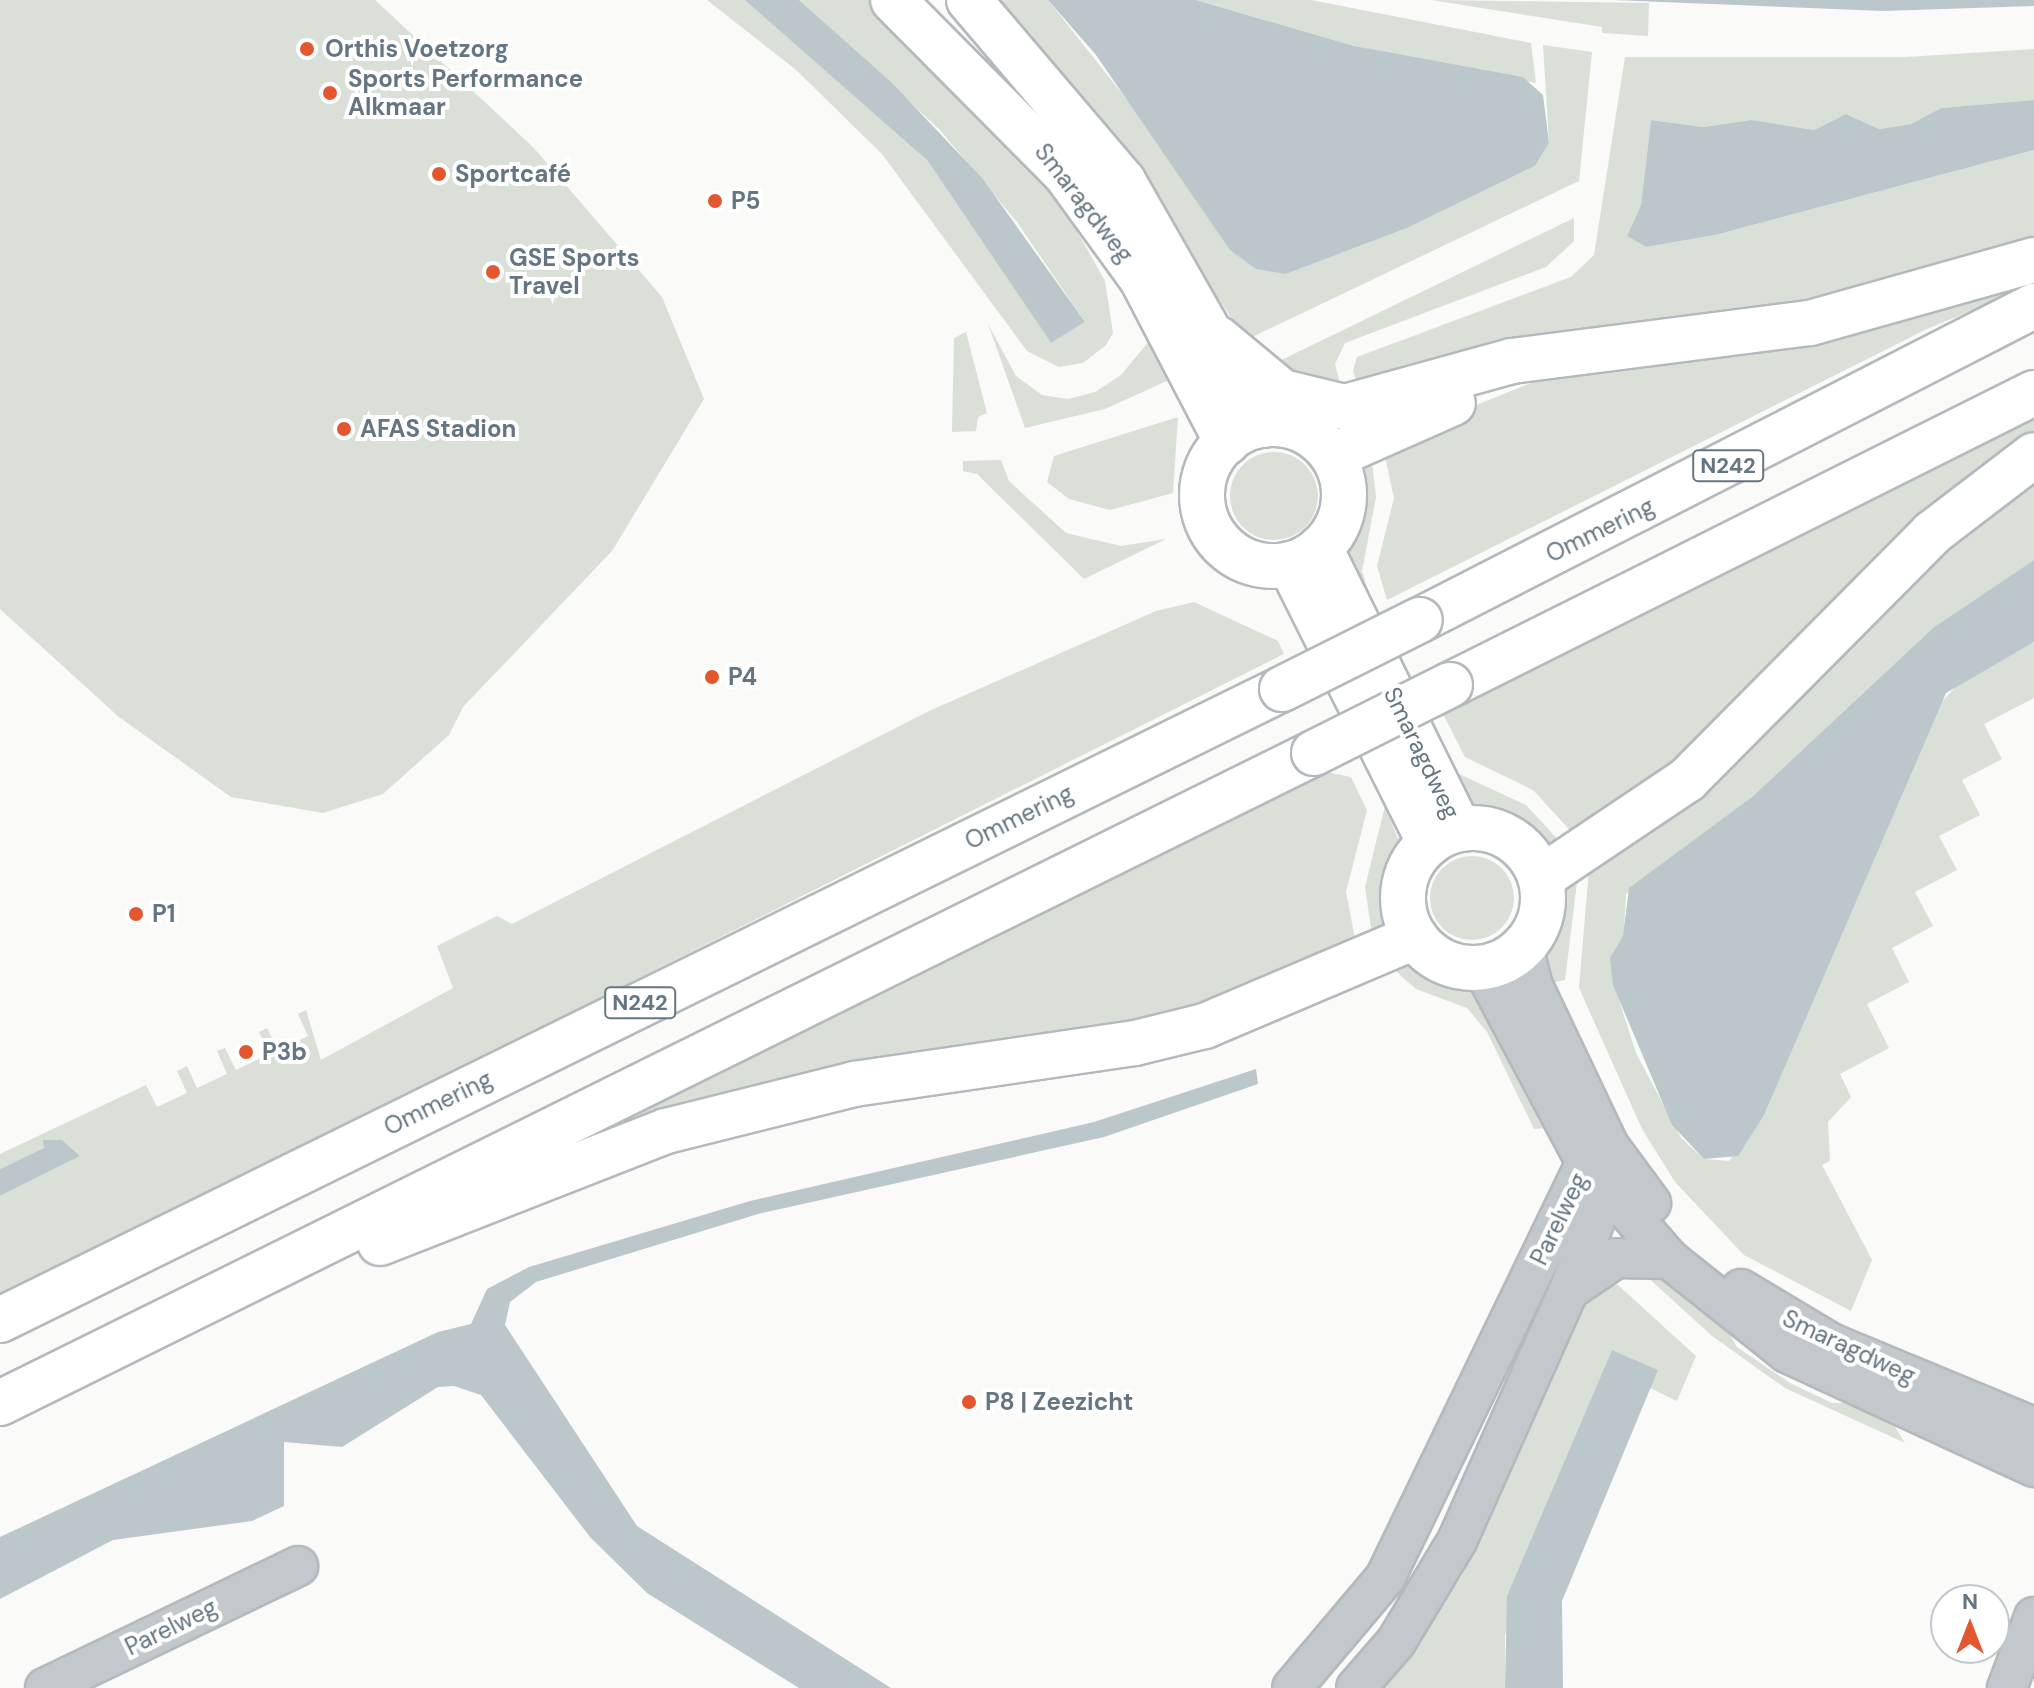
<!DOCTYPE html>
<html>
<head>
<meta charset="utf-8">
<style>
	body { margin:0 }
	#map { position:relative; width:2034px; height:1688px; overflow:hidden; background:#fafaf8; font-family:"DM Sans",sans-serif }
	div>[style] { position:absolute }
	.green>* { inset:0; background:#dadfd7 }
	.round { border-radius:50% }
	.water>* { inset:0; background:#bbc7cb }
	.roads { filter:drop-shadow(2px 0 #b4b9bd) drop-shadow(-2px 0 #b4b9bd) drop-shadow(0 2px #b4b9bd) drop-shadow(0 -2px #b4b9bd) }
	.minor>* { height:38px; margin:-19px; padding:0 19px; transform-origin:19px; border-radius:19px; background:#c3c8cc }
	.highway>* { height:44px; margin:-22px; padding:0 22px; transform-origin:22px; border-radius:22px; background:#fff }
	.highway>.ring { margin:-22px; padding:0; box-sizing:content-box; background:none; border:44px solid #fff; border-radius:50% }
	.bridges { filter:drop-shadow(2px 0 #b4b9bd) drop-shadow(-2px 0 #b4b9bd) drop-shadow(0 2px #b4b9bd) drop-shadow(0 -2px #b4b9bd) }
	.highway-bridge>* { height:44px; margin:-22px; padding:0 22px; transform-origin:22px; border-radius:22px; background:#fff }
	.dots>* { width:22px; height:22px; translate:-50% -50%; box-sizing:border-box; border:4px solid #fff; border-radius:50% }
	span { translate:-50% -50%; white-space:nowrap; text-align:center; line-height:1.15; -webkit-text-stroke:8px #fff; paint-order:stroke }
	.shield-label span { padding:2px 6px; background:#fff; border:2px solid; border-radius:6px; -webkit-text-stroke-width:0 }
	.shield-label { font-size:22px; color:#657683; font-weight:700 }
	.poi-label { font-size:24px; color:#657683; font-weight:700 }
	.left { translate:0 -50%; text-align:left }
	.street-label { font-size:24px; color:#657683 }
	.north { position:absolute; left:1930px; top:1584px; width:80px; height:80px; box-sizing:border-box; background:#fff; border:2px solid #c1c8cd; border-radius:50%; rotate:0deg; font-size:22px; font-weight:700; line-height:32px; text-align:center; color:#657683 }
	.north::after { content:''; display:block; margin:auto; width:28px; height:36px; background:#e4572e; clip-path:polygon(50% 0,100% 100%,50% 72%,0 100%) }
</style>
</head>
<body>
<div id="map">
	<div class="green">
		<div style="clip-path:polygon(0 0,375px 0,533px 147px,662px 297px,704px 399px,612px 551px,463px 707px,449px 735px,383px 794px,323px 813px,231px 797px,119px 717px,0 609px)"></div>
		<div style="clip-path:polygon(707px 0,745px 0,871px 104px,927px 160px,1051px 343px,1085px 322px,1017px 222px,939px 129px,799px 0,868px 0,885px 14px,1059px 199px,1105px 281px,1113px 333px,1106px 345px,1083px 363px,1059px 367px,1027px 351px,882px 154px,795px 69px)"></div>
		<div style="clip-path:polygon(990px 0,1048px 0,1131px 105px,1286px 274px,1407px 228px,1535px 166px,1549px 143px,1543px 45px,1592px 52px,1579px 181px,1246px 340px,1137px 175px)"></div>
		<div style="clip-path:polygon(1196px 0,1311px 0,1531px 43px,1536px 83px,1354px 46px)"></div>
		<div style="clip-path:polygon(1431px 0,1649px 3px,1648px 36px,1602px 33px,1602px 27px)"></div>
		<div style="clip-path:polygon(2034px 49px,2034px 100px,1941px 108px,1911px 124px,1879px 129px,1846px 114px,1814px 130px,1750px 120px,1703px 127px,1651px 120px,1641px 205px,1627px 236px,1646px 247px,1715px 235px,2034px 150px,2034px 249px,1962px 271px,1361px 393px,1353px 371px,1357px 357px,1571px 277px,1594px 255px,1625px 57px,1906px 57px)"></div>
		<div style="clip-path:polygon(1574px 218px,1574px 241px,1546px 267px,1345px 343px,1335px 364px,1343px 395px,1263px 369px)"></div>
		<div style="clip-path:polygon(2034px 269px,2034px 285px,1927px 329px,1387px 600px,1377px 566px,1394px 498px,1382px 443px,1531px 383px)"></div>
		<div style="clip-path:polygon(988px 324px,1016px 376px,1042px 395px,1068px 399px,1095px 392px,1121px 375px,1150px 340px,1169px 380px,1105px 409px,1025px 428px)"></div>
		<div style="clip-path:polygon(966px 332px,987px 413px,978px 417px,976px 431px,952px 432px,954px 338px)"></div>
		<div style="clip-path:polygon(2034px 408px,2034px 443px,1741px 714px,1578px 839px,1533px 790px,1465px 757px,1440px 708px)"></div>
		<div style="clip-path:polygon(1178px 417px,1173px 493px,1110px 510px,1069px 499px,1047px 482px,1054px 456px)"></div>
		<div class="round" style="left:1230px;top:452px;width:88px;height:88px"></div>
		<div style="clip-path:polygon(1371px 453px,1376px 497px,1362px 571px,1374px 610px,1341px 546px,1357px 509px,1353px 461px)"></div>
		<div style="clip-path:polygon(1001px 460px,1009px 481px,1066px 533px,1121px 546px,1166px 539px,1084px 579px,977px 474px,963px 471px,963px 461px)"></div>
		<div style="clip-path:polygon(2034px 463px,2034px 560px,1934px 627px,1752px 797px,1626px 894px,1620px 1003px,1636px 1053px,1681px 1138px,1704px 1159px,1729px 1161px,1764px 1115px,1936px 708px,1961px 681px,2034px 642px,2034px 698px,1984px 724px,2002px 759px,1962px 780px,1980px 815px,1939px 836px,1957px 870px,1915px 892px,1933px 926px,1892px 948px,1909px 982px,1867px 1004px,1889px 1048px,1840px 1074px,1851px 1097px,1828px 1122px,1830px 1161px,1822px 1165px,1872px 1260px,1851px 1311px,1744px 1255px,1675px 1182px,1642px 1129px,1579px 988px,1589px 869px)"></div>
		<div style="clip-path:polygon(1194px 602px,1278px 641px,1284px 654px,0 1299px,0 1196px,80px 1156px,62px 1140px,0 1169px,0 1154px,146px 1085px,157px 1107px,187px 1093px,177px 1071px,187px 1066px,197px 1088px,227px 1074px,217px 1051px,225px 1048px,236px 1070px,269px 1054px,259px 1032px,267px 1028px,278px 1050px,308px 1036px,298px 1014px,306px 1010px,321px 1060px,453px 988px,437px 946px,497px 916px,512px 924px,929px 711px,1156px 611px)"></div>
		<div style="clip-path:polygon(1433px 730px,1459px 774px,1526px 805px,1565px 847px,1547px 856px,1514px 821px,1465px 803px)"></div>
		<div style="clip-path:polygon(1327px 772px,1351px 777px,1367px 810px,1346px 892px,1357px 949px,1260px 993px,526px 1162px)"></div>
		<div style="clip-path:polygon(1385px 806px,1399px 841px,1386px 893px,1393px 932px,1373px 941px,1365px 887px)"></div>
		<div class="round" style="left:1430px;top:856px;width:84px;height:84px"></div>
		<div style="clip-path:polygon(1578px 874px,1565px 980px,1552px 983px,1544px 953px,1556px 894px)"></div>
		<div style="clip-path:polygon(1412px 960px,1478px 990px,1547px 1128px,1534px 1129px,1487px 1032px,1467px 1008px,1416px 989px,1389px 965px)"></div>
		<div style="clip-path:polygon(1632px 1263px,1645px 1263px,1721px 1320px,1737px 1347px,1790px 1383px,1832px 1403px,1861px 1403px,1890px 1419px,1905px 1443px,1785px 1388px,1712px 1336px)"></div>
		<div style="clip-path:polygon(1608px 1276px,1696px 1356px,1677px 1401px,1650px 1388px,1657px 1370px,1612px 1350px,1505px 1635px,1505px 1688px,1382px 1688px,1462px 1576px,1584px 1298px)"></div>
	</div>
	<div class="water">
		<div style="clip-path:polygon(745px 0,799px 0,892px 83px,982px 178px,1085px 322px,1051px 343px,927px 160px)"></div>
		<div style="clip-path:polygon(1048px 0,1196px 0,1354px 46px,1523px 77px,1543px 95px,1549px 143px,1535px 166px,1407px 228px,1286px 274px,1256px 269px,1230px 250px,1096px 55px)"></div>
		<div style="clip-path:polygon(1613px 0,2034px 0,2034px 6px,1883px 11px)"></div>
		<div style="clip-path:polygon(2034px 100px,2034px 150px,1715px 235px,1646px 247px,1627px 236px,1641px 205px,1651px 120px,1703px 127px,1751px 120px,1814px 130px,1846px 114px,1879px 129px,1911px 124px,1941px 108px)"></div>
		<div style="clip-path:polygon(2034px 560px,2034px 642px,1946px 693px,1764px 1115px,1738px 1156px,1704px 1159px,1672px 1125px,1613px 985px,1610px 958px,1623px 936px,1629px 888px,1752px 797px,1934px 627px)"></div>
		<div style="clip-path:polygon(1256px 1069px,1258px 1084px,1104px 1137px,758px 1214px,536px 1282px,510px 1302px,505px 1325px,637px 1526px,891px 1688px,799px 1688px,647px 1593px,590px 1537px,481px 1395px,454px 1386px,438px 1387px,342px 1447px,284px 1442px,284px 1506px,252px 1521px,113px 1540px,0 1599px,0 1537px,438px 1332px,471px 1324px,487px 1289px,529px 1267px,750px 1201px,1094px 1122px)"></div>
		<div style="clip-path:polygon(43px 1140px,62px 1140px,80px 1156px,0 1196px,0 1169px,44px 1148px)"></div>
		<div style="clip-path:polygon(1612px 1350px,1658px 1370px,1562px 1601px,1563px 1688px,1505px 1688px,1507px 1596px)"></div>
	</div>
	<div class="roads">
		<div class="minor">
			<div style="left:1523px;top:946px;width:41px;rotate:76deg"></div>
			<div style="left:1533px;top:986px;width:177px;rotate:64.6deg"></div>
			<div style="left:1609px;top:1146px;width:71px;rotate:53.6deg"></div>
			<div style="left:1482px;top:967px;width:222px;rotate:62deg"></div>
			<div style="left:1586px;top:1163px;width:127px;rotate:49.2deg"></div>
			<div style="left:1669px;top:1259px;width:151px;rotate:38.5deg"></div>
			<div style="left:1787px;top:1353px;width:272px;rotate:24.8deg"></div>
			<div style="left:1741px;top:1289px;width:105px;rotate:31deg"></div>
			<div style="left:1831px;top:1343px;width:220px;rotate:22.5deg"></div>
			<div style="left:1569px;top:1290px;width:57px;rotate:-34.2deg"></div>
			<div style="left:1616px;top:1258px;width:53px;rotate:1.1deg"></div>
			<div style="left:45px;top:1688px;width:281px;rotate:-25.7deg"></div>
			<div style="left:1292px;top:1688px;width:144px;rotate:-49.8deg"></div>
			<div style="left:1385px;top:1578px;width:461px;rotate:-64.2deg"></div>
			<div style="left:1356px;top:1688px;width:61px;rotate:-49deg"></div>
			<div style="left:1396px;top:1642px;width:118px;rotate:-58.9deg"></div>
			<div style="left:1457px;top:1541px;width:275px;rotate:-66deg"></div>
			<div style="left:1569px;top:1290px;width:128px;rotate:-69.4deg"></div>
			<div style="left:2007px;top:1688px;width:76px;rotate:-69.2deg"></div>
		</div>
		<div class="highway">
			<div style="left:893px;top:0;width:244px;rotate:45.2deg"></div>
			<div style="left:1065px;top:173px;width:131px;rotate:54deg"></div>
			<div style="left:1142px;top:279px;width:184px;rotate:62.5deg"></div>
			<div style="left:969px;top:0;width:238px;rotate:49.6deg"></div>
			<div style="left:1123px;top:181px;width:281px;rotate:60.3deg"></div>
			<div style="left:1217px;top:338px;width:85px;rotate:39.7deg"></div>
			<div style="left:1282px;top:392px;width:65px;rotate:13.4deg"></div>
			<div style="left:1345px;top:407px;width:173px;rotate:-15.4deg"></div>
			<div style="left:1512px;top:361px;width:300px;rotate:-7.3deg"></div>
			<div style="left:1810px;top:323px;width:233px;rotate:-15.7deg"></div>
			<div class="ring" style="left:1202px;top:424px;width:98px;height:98px"></div>
			<div style="left:1333px;top:456px;width:131px;rotate:-23.8deg"></div>
			<div style="left:1320px;top:548px;width:313px;rotate:63.7deg"></div>
			<div style="left:1290px;top:564px;width:312px;rotate:63.4deg"></div>
			<div style="left:1420px;top:620px;width:690px;rotate:-27.09deg"></div>
			<div style="left:1450px;top:685px;width:653px;rotate:-26.57deg"></div>
			<div class="ring" style="left:1403px;top:828px;width:96px;height:96px"></div>
			<div style="left:1541px;top:878px;width:176px;rotate:-33.9deg"></div>
			<div style="left:1687px;top:780px;width:348px;rotate:-45.2deg"></div>
			<div style="left:1932px;top:533px;width:128px;rotate:-37.4deg"></div>
			<div style="left:380px;top:1243px;width:307px;rotate:-21.4deg"></div>
			<div style="left:666px;top:1131px;width:194px;rotate:-14deg"></div>
			<div style="left:854px;top:1084px;width:284px;rotate:-8.3deg"></div>
			<div style="left:1135px;top:1043px;width:72px;rotate:-13.7deg"></div>
			<div style="left:1205px;top:1026px;width:228px;rotate:-23deg"></div>
			<div style="left:0;top:1320px;width:1429px;rotate:-26.21deg"></div>
			<div style="left:0;top:1403px;width:1466px;rotate:-26.32deg"></div>
		</div>
	</div>
	<div class="bridges">
		<div class="highway-bridge">
			<div style="left:1282px;top:689px;width:154px;rotate:-26.6deg"></div>
			<div style="left:1314px;top:753px;width:152px;rotate:-26.6deg"></div>
		</div>
	</div>
	<div class="dots">
		<div style="left:307px;top:49px;background:#e4572e"></div>
		<div style="left:330px;top:93px;background:#e4572e"></div>
		<div style="left:439px;top:174px;background:#e4572e"></div>
		<div style="left:715px;top:201px;background:#e4572e"></div>
		<div style="left:493px;top:272px;background:#e4572e"></div>
		<div style="left:344px;top:429px;background:#e4572e"></div>
		<div style="left:712px;top:677px;background:#e4572e"></div>
		<div style="left:136px;top:914px;background:#e4572e"></div>
		<div style="left:246px;top:1052px;background:#e4572e"></div>
		<div style="left:969px;top:1402px;background:#e4572e"></div>
	</div>
	<div class="shield-label">
		<span style="left:1728px;top:466px">N242</span>
		<span style="left:640px;top:1003px">N242</span>
	</div>
	<div class="poi-label">
		<span class="left" style="left:325px;top:49px">Orthis Voetzorg</span>
		<span class="left" style="left:348px;top:93px">Sports Performance<br>Alkmaar</span>
		<span class="left" style="left:455px;top:174px">Sportcafé</span>
		<span class="left" style="left:731px;top:201px">P5</span>
		<span class="left" style="left:509px;top:272px">GSE Sports<br>Travel</span>
		<span class="left" style="left:360px;top:429px">AFAS Stadion</span>
		<span class="left" style="left:728px;top:677px">P4</span>
		<span class="left" style="left:152px;top:914px">P1</span>
		<span class="left" style="left:262px;top:1052px">P3b</span>
		<span class="left" style="left:985px;top:1402px">P8 | Zeezicht</span>
	</div>
	<div class="street-label">
		<span style="left:1084px;top:203px;rotate:52deg">Smaragdweg</span>
		<span style="left:1600px;top:530px;rotate:-26deg">Ommering</span>
		<span style="left:1422px;top:753px;rotate:64deg">Smaragdweg</span>
		<span style="left:1019px;top:817px;rotate:-26deg">Ommering</span>
		<span style="left:438px;top:1103px;rotate:-26deg">Ommering</span>
		<span style="left:1559px;top:1219px;rotate:-64deg">Parelweg</span>
		<span style="left:1849px;top:1347px;rotate:25deg">Smaragdweg</span>
		<span style="left:171px;top:1627px;rotate:-26deg">Parelweg</span>
	</div>
	<div class="north">N</div>
</div>
</body>
</html>
